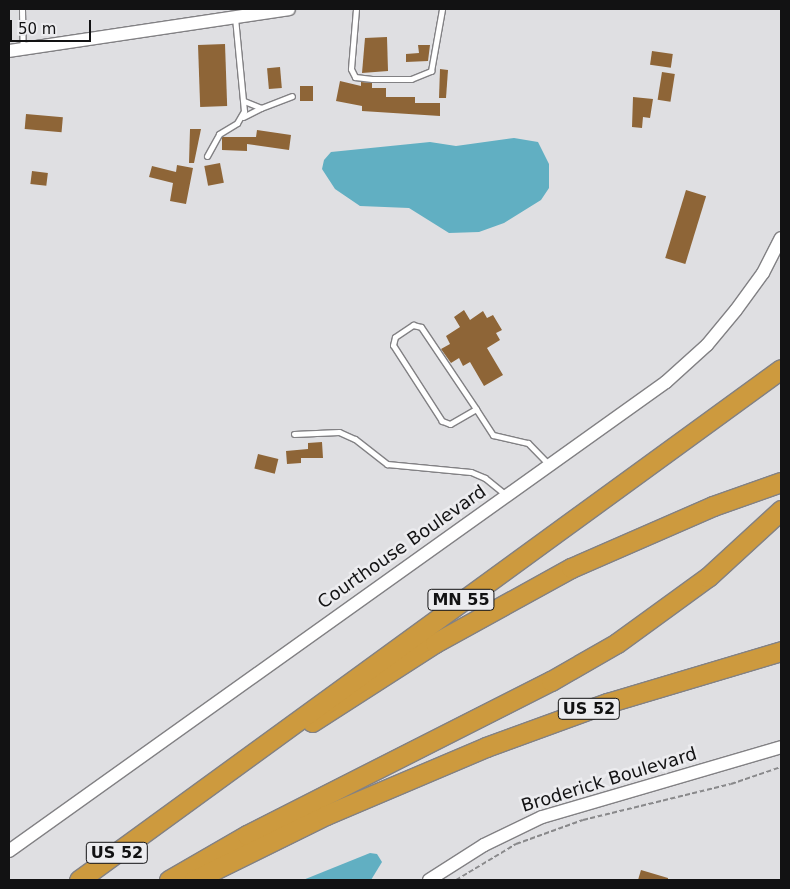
<!DOCTYPE html>
<html>
<head>
<meta charset="utf-8">
<style>
	body { margin:0 }
	#map { position:relative; width:790px; height:889px; overflow:hidden; background:#dfdfe2; font-family:"DejaVu Sans",sans-serif }
	div>[style] { position:absolute }
	.water>* { inset:0; background:#61afc2 }
	.building>* { inset:0; background:#8e6537; transform-origin:0 0 }
	.path>* { height:2px; margin-top:-1px; transform-origin:0; background:repeating-linear-gradient(90deg,#89898b 0 5px,transparent 0 7.5px) }
	.roads { filter:drop-shadow(1px 0 #828184) drop-shadow(-1px 0 #828184) drop-shadow(0 1px #828184) drop-shadow(0 -1px #828184) }
	.service>* { height:5px; margin:-2.5px; padding:0 2.5px; transform-origin:2.5px; border-radius:2.5px; background:#fff }
	.tertiary>* { height:12px; margin:-6px; padding:0 6px; transform-origin:6px; border-radius:6px; background:#fff }
	.motorway>* { height:19px; margin:-9.5px; padding:0 9.5px; transform-origin:9.5px; border-radius:9.5px; background:#cd9a3e }
	span { translate:-50% -50%; white-space:nowrap; text-align:center; line-height:1.15; -webkit-text-stroke:5px #ececef; paint-order:stroke }
	.shield-label span { padding:1px 4px; background:#ececef; border:1px solid; border-radius:4px; -webkit-text-stroke-width:0 }
	.shield-label { font-size:16px; color:#121213; font-weight:700 }
	.street-label { font-size:18px; color:#121213 }
	.frame { position:absolute; inset:0; border:10px solid #121213; pointer-events:none }
	.scale { position:absolute; left:10px; top:20px; width:81px; height:22px; box-sizing:border-box; border:2px solid #121213; border-top:0; padding-left:6px; font-size:15px; line-height:18px; white-space:nowrap; color:#121213; -webkit-text-stroke:4px #ececef; paint-order:stroke }
</style>
</head>
<body>
<div id="map">
	<div class="water">
		<div style="clip-path:polygon(514px 138px,538px 142px,549px 164px,549px 188px,541px 200px,504px 223px,479px 232px,449px 233px,409px 208px,360px 206px,335px 189px,322px 169px,324px 160px,331px 152px,430px 142px,456px 146px)"></div>
		<div style="clip-path:polygon(370px 853px,377px 854px,382px 862px,371px 880px,303px 880px)"></div>
	</div>
	<div class="building">
		<div style="clip-path:polygon(387px 37px,388px 71px,362px 73px,365px 38px)"></div>
		<div style="left:225px;top:44px;width:62px;height:27px;rotate:88deg"></div>
		<div style="clip-path:polygon(418px 45px,430px 45px,428px 61px,406px 62px,406px 54px,419px 53px)"></div>
		<div style="left:652px;top:51px;width:21px;height:14px;rotate:8deg"></div>
		<div style="left:280px;top:67px;width:21px;height:13px;rotate:85deg"></div>
		<div style="clip-path:polygon(440px 69px,448px 70px,446px 98px,439px 98px)"></div>
		<div style="left:662px;top:72px;width:13px;height:28px;rotate:9deg"></div>
		<div style="clip-path:polygon(340px 81px,361px 86px,361px 82px,372px 83px,372px 88px,386px 88px,386px 97px,415px 97px,415px 103px,440px 103px,440px 116px,362px 111px,362px 106px,336px 101px)"></div>
		<div style="left:300px;top:86px;width:13px;height:15px"></div>
		<div style="clip-path:polygon(633px 97px,653px 99px,650px 118px,643px 117px,642px 128px,632px 127px)"></div>
		<div style="left:26px;top:114px;width:37px;height:15px;rotate:5deg"></div>
		<div style="clip-path:polygon(190px 129px,201px 129px,194px 163px,189px 163px)"></div>
		<div style="clip-path:polygon(257px 130px,291px 135px,289px 150px,247px 144px,247px 151px,222px 150px,222px 137px,256px 137px)"></div>
		<div style="left:220px;top:163px;width:20px;height:16px;rotate:79deg"></div>
		<div style="clip-path:polygon(177px 165px,193px 168px,186px 204px,170px 201px,173px 183px,149px 177px,152px 166px,176px 172px)"></div>
		<div style="left:32px;top:171px;width:16px;height:13px;rotate:7deg"></div>
		<div style="left:686px;top:190px;width:21px;height:71px;rotate:17deg"></div>
		<div style="clip-path:polygon(464px 310px,470px 320px,483px 311px,487px 318px,493px 315px,502px 330px,496px 333px,500px 340px,487px 348px,503px 375px,484px 386px,470px 362px,463px 366px,459px 358px,451px 363px,441px 349px,450px 344px,446px 336px,460px 327px,454px 317px)"></div>
		<div style="clip-path:polygon(322px 442px,323px 458px,301px 458px,301px 463px,287px 464px,286px 451px,308px 449px,308px 443px)"></div>
		<div style="left:258px;top:454px;width:21px;height:15px;rotate:14deg"></div>
		<div style="clip-path:polygon(641px 870px,668px 878px,668px 880px,638px 880px)"></div>
	</div>
	<div class="path">
		<div style="left:456px;top:880px;width:70px;rotate:-31deg"></div>
		<div style="left:516px;top:844px;width:71px;rotate:-19.7deg"></div>
		<div style="left:583px;top:820px;width:152px;rotate:-13.7deg"></div>
		<div style="left:731px;top:784px;width:53px;rotate:-18.8deg"></div>
	</div>
	<div class="roads">
		<div class="service">
			<div style="left:22px;top:9px;width:39px;rotate:89deg"></div>
			<div style="left:356px;top:9px;width:60px;rotate:94.8deg"></div>
			<div style="left:351px;top:69px;width:9px;rotate:63deg"></div>
			<div style="left:355px;top:77px;width:17px;rotate:7deg"></div>
			<div style="left:372px;top:79px;width:39px"></div>
			<div style="left:411px;top:79px;width:22px;rotate:-22deg"></div>
			<div style="left:431px;top:71px;width:63px;rotate:-79.9deg"></div>
			<div style="left:244px;top:101px;width:18px;rotate:22deg"></div>
			<div style="left:261px;top:108px;width:33px;rotate:-21deg"></div>
			<div style="left:243px;top:117px;width:20px;rotate:-27deg"></div>
			<div style="left:207px;top:156px;width:25px;rotate:-61deg"></div>
			<div style="left:219px;top:134px;width:21px;rotate:-31deg"></div>
			<div style="left:237px;top:123px;width:14px;rotate:-60deg"></div>
			<div style="left:244px;top:111px;width:94px;rotate:-95.5deg"></div>
			<div style="left:476px;top:409px;width:30px;rotate:150deg"></div>
			<div style="left:450px;top:424px;width:9px;rotate:-159deg"></div>
			<div style="left:442px;top:421px;width:90px;rotate:-122.8deg"></div>
			<div style="left:393px;top:345px;width:8px;rotate:-76deg"></div>
			<div style="left:395px;top:337px;width:22px;rotate:-34deg"></div>
			<div style="left:413px;top:325px;width:8px;rotate:14deg"></div>
			<div style="left:421px;top:327px;width:99px;rotate:56.1deg"></div>
			<div style="left:476px;top:409px;width:31px;rotate:57deg"></div>
			<div style="left:493px;top:435px;width:36px;rotate:13deg"></div>
			<div style="left:528px;top:443px;width:29px;rotate:46deg"></div>
			<div style="left:294px;top:434px;width:45px;rotate:-2.5deg"></div>
			<div style="left:339px;top:432px;width:17px;rotate:24deg"></div>
			<div style="left:355px;top:439px;width:41px;rotate:38deg"></div>
			<div style="left:387px;top:464px;width:84px;rotate:5.4deg"></div>
			<div style="left:471px;top:472px;width:15px;rotate:23deg"></div>
			<div style="left:485px;top:478px;width:27px;rotate:39deg"></div>
		</div>
		<div class="tertiary">
			<div style="left:9px;top:51px;width:283px;rotate:-8.5deg"></div>
			<div style="left:9px;top:851px;width:807px;rotate:-35.52deg"></div>
			<div style="left:666px;top:382px;width:55px;rotate:-42.1deg"></div>
			<div style="left:707px;top:345px;width:45px;rotate:-50.4deg"></div>
			<div style="left:736px;top:310px;width:46px;rotate:-53.9deg"></div>
			<div style="left:763px;top:273px;width:39px;rotate:-63deg"></div>
			<div style="left:429px;top:880px;width:65px;rotate:-32.5deg"></div>
			<div style="left:484px;top:845px;width:64px;rotate:-25.8deg"></div>
			<div style="left:542px;top:817px;width:249px;rotate:-16.3deg"></div>
		</div>
		<div class="motorway">
			<div style="left:312px;top:722px;width:146px;rotate:-32.7deg"></div>
			<div style="left:435px;top:643px;width:155px;rotate:-28.9deg"></div>
			<div style="left:571px;top:568px;width:155px;rotate:-23.6deg"></div>
			<div style="left:713px;top:506px;width:72px;rotate:-19.4deg"></div>
			<div style="left:79px;top:880px;width:868px;rotate:-36.05deg"></div>
			<div style="left:169px;top:880px;width:90px;rotate:-30deg"></div>
			<div style="left:247px;top:835px;width:341px;rotate:-26.9deg"></div>
			<div style="left:551px;top:681px;width:76px;rotate:-29.9deg"></div>
			<div style="left:617px;top:643px;width:112px;rotate:-36deg"></div>
			<div style="left:708px;top:577px;width:99px;rotate:-42.5deg"></div>
			<div style="left:194px;top:880px;width:147px;rotate:-26.2deg"></div>
			<div style="left:326px;top:815px;width:174px;rotate:-23deg"></div>
			<div style="left:486px;top:747px;width:129px;rotate:-20deg"></div>
			<div style="left:607px;top:703px;width:182px;rotate:-16.6deg"></div>
		</div>
	</div>
	<div class="shield-label">
		<span style="left:461px;top:600px">MN 55</span>
		<span style="left:589px;top:709px">US 52</span>
		<span style="left:117px;top:853px">US 52</span>
	</div>
	<div class="street-label">
		<span style="left:402px;top:547px;rotate:-35deg">Courthouse Boulevard</span>
		<span style="left:609px;top:780px;rotate:-17deg">Broderick Boulevard</span>
	</div>
	<div class="frame"></div>
	<div class="scale">50 m</div>
</div>
</body>
</html>
